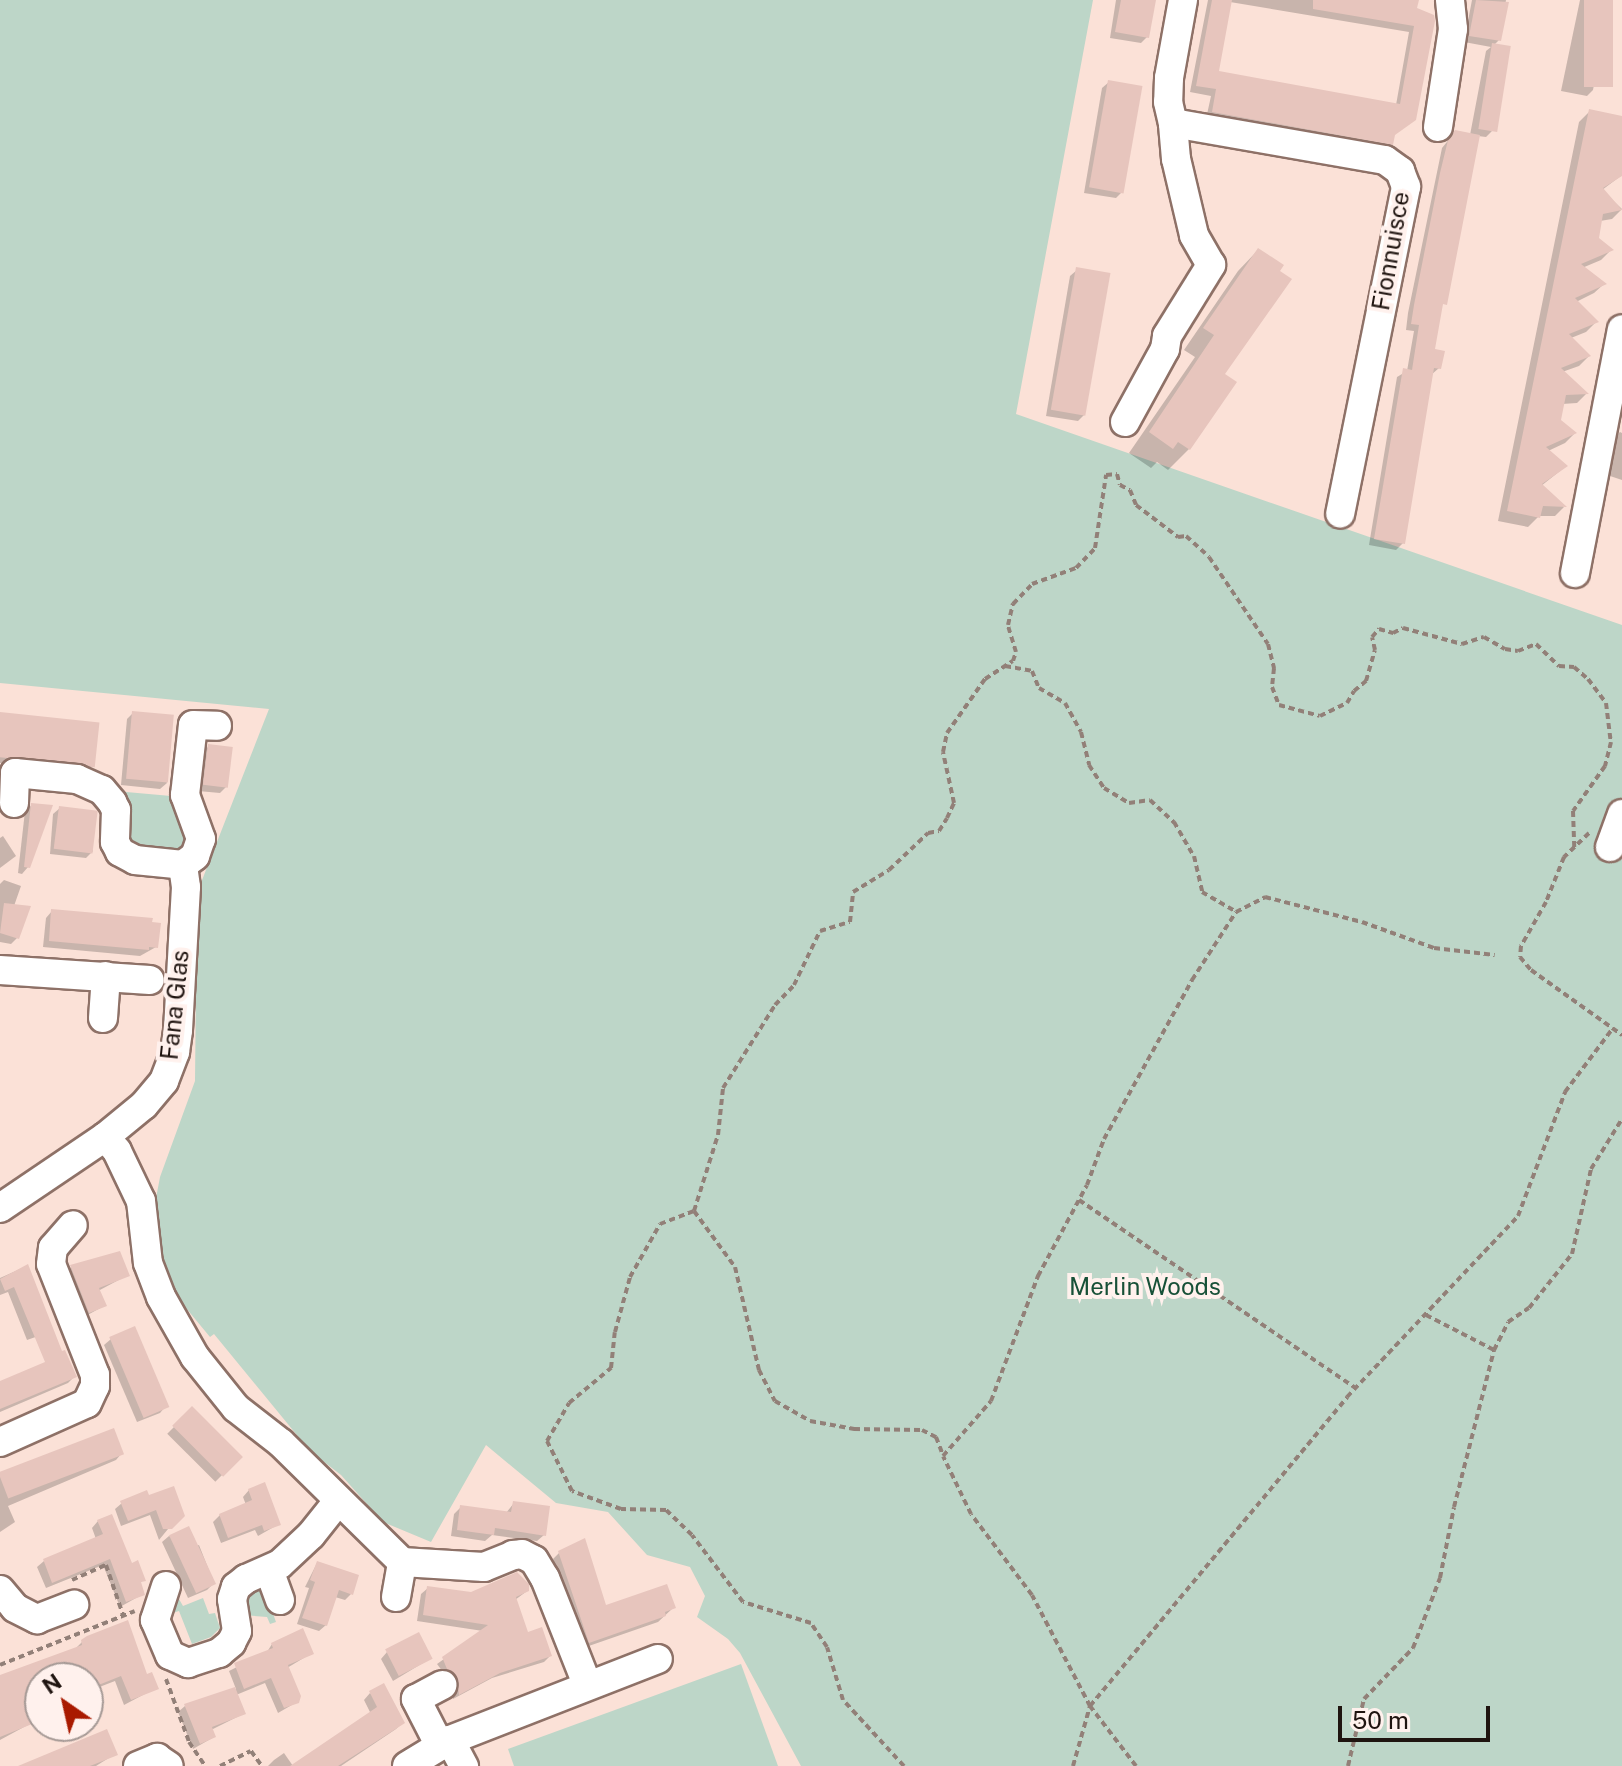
<!DOCTYPE html>
<html>
<head>
<meta charset="utf-8">
<style>
	body { margin:0 }
	#map { position:relative; width:1622px; height:1766px; overflow:hidden; background:#fbe1d7; font-family:"Public Sans",sans-serif }
	div>[style] { position:absolute }
	.green>* { inset:0; background:#bdd6c8 }
	.shadow>* { inset:0; background:#0003; transform-origin:0 0 }
	.building>* { inset:0; background:#e7c5bd; transform-origin:0 0 }
	.path>* { height:4px; margin-top:-2px; transform-origin:0; background:repeating-linear-gradient(90deg,#928078 0 6px,transparent 0 10px) }
	.roads { filter:drop-shadow(2px 0 #8e7167) drop-shadow(-2px 0 #8e7167) drop-shadow(0 2px #8e7167) drop-shadow(0 -2px #8e7167) }
	.minor>* { height:28px; margin:-14px; padding:0 14px; transform-origin:14px; border-radius:14px; background:#fff }
	span { translate:-50% -50%; white-space:nowrap; text-align:center; line-height:1.15; -webkit-text-stroke:8px #fff1ed; paint-order:stroke }
	.street-label { font-size:24px; color:#1f1410 }
	.park-label { font-size:24px; color:#175037 }
	.north { position:absolute; left:24px; top:1662px; width:80px; height:80px; box-sizing:border-box; background:#fff1ed; border:2px solid #a59995; border-radius:50%; rotate:326deg; font-size:22px; font-weight:700; line-height:32px; text-align:center; color:#1f1410 }
	.north::after { content:''; display:block; margin:auto; width:28px; height:36px; background:#a91a00; clip-path:polygon(50% 0,100% 100%,50% 72%,0 100%) }
	.scale { position:absolute; left:1338px; top:1706px; width:152px; height:36px; box-sizing:border-box; border:4px solid #1f1410; border-top:0; padding-left:10px; font-size:24px; line-height:28px; white-space:nowrap; color:#1f1410; -webkit-text-stroke:6px #fff1ed; paint-order:stroke }
</style>
</head>
<body>
<div id="map">
	<div class="green">
		<div style="clip-path:polygon(0 0,1093px 0,1016px 414px,1622px 625px,1622px 1766px,801px 1766px,740px 1653px,728px 1639px,697px 1617px,705px 1596px,690px 1567px,647px 1555px,608px 1512px,556px 1503px,486px 1445px,431px 1542px,383px 1522px,341px 1475px,310px 1451px,214px 1334px,210px 1337px,181px 1302px,160px 1257px,153px 1214px,160px 1177px,195px 1081px,197px 893px,269px 709px,0 683px)"></div>
		<div style="clip-path:polygon(115px 791px,171px 796px,188px 836px,183px 848px,167px 856px,128px 849px)"></div>
		<div style="clip-path:polygon(258px 1582px,270px 1605px,276px 1622px,270px 1624px,267px 1617px,242px 1615px,239px 1601px)"></div>
		<div style="clip-path:polygon(203px 1598px,209px 1614px,215px 1613px,220px 1628px,211px 1637px,192px 1644px,179px 1611px,163px 1616px,168px 1606px,179px 1599px,183px 1606px)"></div>
		<div style="clip-path:polygon(741px 1664px,778px 1766px,514px 1766px,508px 1749px)"></div>
	</div>
	<div class="shadow">
		<div style="clip-path:polygon(1116px 0,1154px 0,1147px 37px,1141px 43px,1110px 38px)"></div>
		<div style="clip-path:polygon(evenodd,1208px 0,1417px 0,1414px 120px,1392px 136px,1384px 151px,1206px 119px,1211px 96px,1190px 92px,1208px 0,1230px 2px,1409px 32px,1396px 105px,1217px 73px,1230px 2px)"></div>
		<div style="clip-path:polygon(1472px 0,1506px 0,1499px 40px,1494px 45px,1492px 131px,1486px 137px,1478px 136px,1432px 351px,1439px 368px,1431px 375px,1403px 543px,1396px 550px,1369px 545px,1397px 377px,1407px 371px,1414px 331px,1406px 330px,1408px 313px,1442px 148px,1455px 132px,1470px 135px,1486px 51px,1491px 47px,1464px 42px)"></div>
		<div style="clip-path:polygon(1580px 0,1611px 0,1593px 90px,1587px 96px,1561px 91px)"></div>
		<div style="clip-path:polygon(1109px 82px,1122px 192px,1116px 198px,1084px 193px,1102px 88px)"></div>
		<div style="clip-path:polygon(1589px 112px,1622px 118px,1622px 175px,1602px 190px,1622px 209px,1612px 219px,1600px 221px,1597px 238px,1611px 250px,1601px 260px,1582px 268px,1604px 284px,1594px 293px,1576px 302px,1596px 322px,1586px 332px,1571px 338px,1589px 356px,1579px 366px,1562px 372px,1586px 394px,1577px 403px,1562px 404px,1559px 421px,1574px 434px,1565px 443px,1548px 451px,1565px 467px,1541px 486px,1564px 507px,1555px 516px,1539px 516px,1528px 527px,1498px 521px,1579px 122px)"></div>
		<div style="clip-path:polygon(1258px 250px,1222px 375px,1189px 449px,1168px 470px,1157px 462px,1151px 468px,1129px 453px,1195px 357px,1184px 350px,1238px 271px)"></div>
		<div style="clip-path:polygon(1077px 270px,1084px 415px,1078px 421px,1046px 416px,1070px 276px)"></div>
		<div style="clip-path:polygon(1620px 432px,1622px 433px,1622px 480px,1604px 474px,1610px 442px)"></div>
		<div style="clip-path:polygon(133px 713px,167px 783px,160px 789px,121px 785px,127px 719px)"></div>
		<div style="clip-path:polygon(0 715px,95px 763px,88px 770px,0 763px)"></div>
		<div style="clip-path:polygon(209px 746px,226px 787px,220px 793px,198px 791px,202px 753px)"></div>
		<div style="clip-path:polygon(32px 805px,28px 867px,22px 874px,18px 873px,25px 811px)"></div>
		<div style="clip-path:polygon(60px 808px,93px 851px,86px 858px,50px 854px,53px 814px)"></div>
		<div style="clip-path:polygon(3px 836px,16px 856px,0 868px,0 838px)"></div>
		<div style="clip-path:polygon(4px 880px,21px 886px,14px 906px,17px 938px,11px 944px,0 942px,0 884px)"></div>
		<div style="clip-path:polygon(52px 911px,156px 947px,140px 956px,43px 947px,46px 918px)"></div>
		<div style="clip-path:polygon(27px 1266px,44px 1334px,27px 1340px,8px 1292px,0 1295px,0 1278px)"></div>
		<div style="clip-path:polygon(71px 1267px,128px 1275px,98px 1291px,104px 1306px,82px 1318px,65px 1274px)"></div>
		<div style="clip-path:polygon(111px 1339px,166px 1406px,160px 1413px,137px 1422px,104px 1345px)"></div>
		<div style="clip-path:polygon(75px 1376px,68px 1383px,0 1412px,0 1383px)"></div>
		<div style="left:192px;top:1409px;width:68px;height:35px;rotate:45deg"></div>
		<div style="clip-path:polygon(113px 1431px,122px 1453px,116px 1460px,8px 1506px,15px 1522px,0 1532px,0 1476px)"></div>
		<div style="clip-path:polygon(249px 1490px,279px 1524px,258px 1536px,255px 1530px,221px 1543px,213px 1522px,220px 1515px,246px 1505px,243px 1497px)"></div>
		<div style="clip-path:polygon(148px 1498px,182px 1512px,159px 1540px,150px 1515px,121px 1526px,115px 1509px,122px 1503px)"></div>
		<div style="clip-path:polygon(514px 1503px,544px 1535px,537px 1541px,492px 1535px,485px 1541px,451px 1536px,454px 1514px,461px 1507px,506px 1513px)"></div>
		<div style="clip-path:polygon(98px 1521px,143px 1580px,140px 1583px,143px 1594px,120px 1607px,103px 1565px,46px 1588px,37px 1567px,44px 1561px,96px 1539px,92px 1528px)"></div>
		<div style="clip-path:polygon(169px 1536px,194px 1547px,199px 1545px,214px 1583px,207px 1590px,188px 1598px,162px 1542px)"></div>
		<div style="clip-path:polygon(559px 1553px,605px 1608px,673px 1608px,658px 1622px,583px 1648px,553px 1559px)"></div>
		<div style="clip-path:polygon(317px 1563px,351px 1594px,345px 1600px,335px 1597px,326px 1625px,319px 1631px,297px 1624px,309px 1588px,305px 1587px)"></div>
		<div style="clip-path:polygon(517px 1574px,527px 1591px,515px 1600px,527px 1635px,550px 1656px,544px 1662px,492px 1678px,453px 1699px,452px 1684px,437px 1664px,483px 1631px,417px 1621px,421px 1594px,428px 1588px,471px 1594px)"></div>
		<div style="clip-path:polygon(82px 1642px,156px 1688px,124px 1705px,115px 1681px,89px 1691px,88px 1678px,40px 1678px,40px 1693px,27px 1698px,35px 1721px,0 1740px,0 1679px,76px 1648px)"></div>
		<div style="clip-path:polygon(272px 1644px,312px 1653px,287px 1668px,297px 1702px,278px 1713px,265px 1683px,236px 1695px,243px 1714px,211px 1730px,214px 1737px,193px 1749px,178px 1712px,185px 1706px,236px 1689px,229px 1671px,267px 1652px)"></div>
		<div style="clip-path:polygon(387px 1652px,431px 1658px,393px 1681px,381px 1659px)"></div>
		<div style="clip-path:polygon(370px 1693px,403px 1722px,396px 1729px,341px 1766px,294px 1766px,371px 1714px,364px 1700px)"></div>
		<div style="clip-path:polygon(284px 1753px,293px 1766px,268px 1766px,274px 1760px)"></div>
		<div style="clip-path:polygon(115px 1754px,96px 1766px,31px 1766px)"></div>
	</div>
	<div class="building">
		<div style="clip-path:polygon(1121px 0,1156px 0,1149px 38px,1115px 32px)"></div>
		<div style="clip-path:polygon(1212px 0,1232px 0,1219px 71px,1400px 104px,1414px 26px,1313px 9px,1313px 0,1419px 0,1417px 8px,1434px 15px,1435px 21px,1416px 120px,1395px 135px,1393px 145px,1212px 112px,1216px 89px,1196px 86px)"></div>
		<div style="clip-path:polygon(1476px 0,1509px 2px,1501px 41px,1469px 36px)"></div>
		<div style="left:1584px;top:0;width:29px;height:87px"></div>
		<div style="left:1492px;top:43px;width:19px;height:87px;rotate:9deg"></div>
		<div style="left:1108px;top:80px;width:35px;height:109px;rotate:10deg"></div>
		<div style="clip-path:polygon(1589px 109px,1622px 116px,1622px 176px,1603px 188px,1622px 210px,1603px 214px,1599px 238px,1614px 250px,1581px 264px,1607px 284px,1575px 298px,1599px 322px,1569px 334px,1591px 356px,1561px 368px,1589px 394px,1566px 395px,1561px 420px,1577px 433px,1546px 447px,1568px 466px,1542px 484px,1567px 507px,1543px 506px,1540px 518px,1507px 511px)"></div>
		<div style="clip-path:polygon(1455px 130px,1480px 135px,1447px 305px,1443px 304px,1435px 349px,1445px 351px,1441px 369px,1434px 368px,1405px 544px,1374px 539px,1403px 368px,1412px 370px,1419px 325px,1411px 324px,1414px 305px,1440px 173px,1448px 140px)"></div>
		<div style="clip-path:polygon(1258px 248px,1284px 265px,1280px 271px,1292px 279px,1225px 374px,1237px 382px,1190px 450px,1178px 442px,1173px 449px,1149px 432px,1214px 335px,1203px 328px)"></div>
		<div style="left:1076px;top:267px;width:35px;height:145px;rotate:10deg"></div>
		<div style="left:132px;top:711px;width:42px;height:68px;rotate:5deg"></div>
		<div style="left:0;top:712px;width:100px;height:45px;rotate:6deg"></div>
		<div style="left:208px;top:744px;width:25px;height:41px;rotate:7deg"></div>
		<div style="clip-path:polygon(31px 803px,53px 805px,30px 868px,24px 867px)"></div>
		<div style="left:59px;top:806px;width:39px;height:43px;rotate:7deg"></div>
		<div style="clip-path:polygon(4px 903px,31px 906px,19px 939px,0 933px)"></div>
		<div style="clip-path:polygon(51px 909px,153px 918px,152px 922px,161px 923px,158px 948px,149px 947px,149px 950px,49px 941px)"></div>
		<div style="clip-path:polygon(120px 1251px,130px 1276px,99px 1288px,107px 1306px,89px 1313px,70px 1265px)"></div>
		<div style="clip-path:polygon(28px 1264px,62px 1351px,65px 1350px,77px 1377px,0 1409px,0 1381px,45px 1362px,14px 1287px,5px 1291px,0 1279px)"></div>
		<div style="left:135px;top:1326px;width:88px;height:28px;rotate:67deg"></div>
		<div style="left:192px;top:1406px;width:72px;height:28px;rotate:45deg"></div>
		<div style="left:114px;top:1428px;width:28px;height:124px;rotate:69deg"></div>
		<div style="clip-path:polygon(265px 1482px,281px 1525px,264px 1531px,262px 1525px,228px 1538px,219px 1514px,252px 1500px,248px 1489px)"></div>
		<div style="clip-path:polygon(174px 1486px,185px 1516px,172px 1529px,163px 1529px,156px 1510px,128px 1521px,120px 1501px,147px 1490px,149px 1495px)"></div>
		<div style="clip-path:polygon(513px 1501px,550px 1506px,546px 1536px,495px 1528px,494px 1535px,457px 1530px,460px 1505px,511px 1512px)"></div>
		<div style="clip-path:polygon(112px 1514px,132px 1563px,138px 1560px,146px 1581px,141px 1582px,145px 1595px,126px 1602px,110px 1559px,52px 1583px,43px 1559px,103px 1534px,97px 1520px)"></div>
		<div style="left:189px;top:1526px;width:64px;height:22px;rotate:65deg"></div>
		<div style="clip-path:polygon(585px 1538px,606px 1605px,667px 1584px,676px 1608px,665px 1612px,666px 1616px,589px 1643px,558px 1551px)"></div>
		<div style="clip-path:polygon(317px 1561px,359px 1575px,353px 1595px,339px 1590px,327px 1626px,302px 1618px,315px 1582px,310px 1580px)"></div>
		<div style="clip-path:polygon(517px 1572px,529px 1584px,529px 1591px,516px 1597px,528px 1632px,542px 1627px,552px 1656px,500px 1673px,459px 1695px,457px 1678px,447px 1669px,442px 1657px,488px 1625px,423px 1615px,427px 1586px,471px 1592px)"></div>
		<div style="clip-path:polygon(128px 1620px,147px 1674px,152px 1672px,159px 1689px,131px 1700px,121px 1676px,96px 1686px,93px 1678px,40px 1678px,40px 1689px,28px 1693px,37px 1722px,0 1737px,0 1675px,82px 1645px,81px 1640px,87px 1636px)"></div>
		<div style="clip-path:polygon(303px 1628px,314px 1654px,288px 1665px,301px 1696px,299px 1703px,284px 1708px,271px 1678px,244px 1689px,234px 1663px,273px 1648px,271px 1643px)"></div>
		<div style="left:419px;top:1632px;width:30px;height:38px;rotate:63deg"></div>
		<div style="clip-path:polygon(384px 1683px,405px 1723px,338px 1766px,290px 1766px,377px 1707px,369px 1691px)"></div>
		<div style="clip-path:polygon(235px 1687px,246px 1714px,212px 1727px,216px 1737px,200px 1744px,184px 1704px)"></div>
		<div style="clip-path:polygon(107px 1729px,118px 1755px,90px 1766px,18px 1766px)"></div>
	</div>
	<div class="path">
		<div style="left:1005px;top:666px;width:27px;rotate:10deg"></div>
		<div style="left:1032px;top:671px;width:18px;rotate:68deg"></div>
		<div style="left:1039px;top:688px;width:30px;rotate:30deg"></div>
		<div style="left:1065px;top:703px;width:33px;rotate:61deg"></div>
		<div style="left:1081px;top:732px;width:34px;rotate:76deg"></div>
		<div style="left:1089px;top:765px;width:27px;rotate:57deg"></div>
		<div style="left:1104px;top:788px;width:29px;rotate:31deg"></div>
		<div style="left:1129px;top:803px;width:21px;rotate:-8deg"></div>
		<div style="left:1150px;top:800px;width:33px;rotate:43deg"></div>
		<div style="left:1174px;top:822px;width:39px;rotate:60deg"></div>
		<div style="left:1194px;top:856px;width:37px;rotate:77deg"></div>
		<div style="left:1202px;top:892px;width:39px;rotate:30deg"></div>
		<div style="left:1589px;top:833px;width:35px;rotate:136deg"></div>
		<div style="left:1564px;top:857px;width:48px;rotate:111.8deg"></div>
		<div style="left:1546px;top:902px;width:51px;rotate:119.6deg"></div>
		<div style="left:1521px;top:946px;width:11px;rotate:95deg"></div>
		<div style="left:1520px;top:957px;width:17px;rotate:50deg"></div>
		<div style="left:1531px;top:970px;width:112px;rotate:35.5deg"></div>
		<div style="left:1079px;top:1200px;width:335px;rotate:34.2deg"></div>
		<div style="left:694px;top:1211px;width:69px;rotate:53.8deg"></div>
		<div style="left:735px;top:1267px;width:106px;rotate:76.9deg"></div>
		<div style="left:759px;top:1370px;width:35px;rotate:63deg"></div>
		<div style="left:775px;top:1401px;width:40px;rotate:29.7deg"></div>
		<div style="left:810px;top:1421px;width:45px;rotate:10.3deg"></div>
		<div style="left:854px;top:1429px;width:68px;rotate:0.8deg"></div>
		<div style="left:922px;top:1430px;width:16px;rotate:27deg"></div>
		<div style="left:936px;top:1437px;width:19px;rotate:69deg"></div>
		<div style="left:1426px;top:1315px;width:76px;rotate:27.2deg"></div>
		<div style="left:72px;top:1580px;width:37px;rotate:-24deg"></div>
		<div style="left:106px;top:1565px;width:53px;rotate:71.2deg"></div>
		<div style="left:0;top:1665px;width:145px;rotate:-21.8deg"></div>
		<div style="left:166px;top:1679px;width:67px;rotate:69.9deg"></div>
		<div style="left:189px;top:1742px;width:29px;rotate:56deg"></div>
		<div style="left:220px;top:1766px;width:34px;rotate:-26deg"></div>
		<div style="left:251px;top:1751px;width:19px;rotate:54deg"></div>
		<div style="left:904px;top:1766px;width:90px;rotate:-132.7deg"></div>
		<div style="left:843px;top:1700px;width:55px;rotate:-106.8deg"></div>
		<div style="left:827px;top:1647px;width:29px;rotate:-124deg"></div>
		<div style="left:811px;top:1623px;width:71px;rotate:-162.8deg"></div>
		<div style="left:743px;top:1602px;width:84px;rotate:-127.3deg"></div>
		<div style="left:692px;top:1535px;width:36px;rotate:-136deg"></div>
		<div style="left:666px;top:1510px;width:45px;rotate:-178.7deg"></div>
		<div style="left:621px;top:1509px;width:52px;rotate:-159.8deg"></div>
		<div style="left:572px;top:1491px;width:56px;rotate:-116.6deg"></div>
		<div style="left:547px;top:1441px;width:44px;rotate:-59.9deg"></div>
		<div style="left:569px;top:1403px;width:55px;rotate:-39.8deg"></div>
		<div style="left:611px;top:1368px;width:36px;rotate:-84deg"></div>
		<div style="left:615px;top:1332px;width:57px;rotate:-74.7deg"></div>
		<div style="left:630px;top:1277px;width:61px;rotate:-60.5deg"></div>
		<div style="left:660px;top:1224px;width:36px;rotate:-21deg"></div>
		<div style="left:694px;top:1211px;width:80px;rotate:-72.5deg"></div>
		<div style="left:718px;top:1135px;width:47px;rotate:-83.9deg"></div>
		<div style="left:723px;top:1088px;width:98px;rotate:-57.9deg"></div>
		<div style="left:775px;top:1005px;width:28px;rotate:-46deg"></div>
		<div style="left:794px;top:985px;width:60px;rotate:-64.3deg"></div>
		<div style="left:820px;top:931px;width:31px;rotate:-17deg"></div>
		<div style="left:850px;top:922px;width:30px;rotate:-84deg"></div>
		<div style="left:853px;top:892px;width:42px;rotate:-31.4deg"></div>
		<div style="left:889px;top:870px;width:54px;rotate:-43.5deg"></div>
		<div style="left:928px;top:833px;width:11px;rotate:-10deg"></div>
		<div style="left:939px;top:831px;width:15px;rotate:-58deg"></div>
		<div style="left:947px;top:818px;width:17px;rotate:-65deg"></div>
		<div style="left:954px;top:803px;width:52px;rotate:-102.2deg"></div>
		<div style="left:943px;top:752px;width:19px;rotate:-78deg"></div>
		<div style="left:947px;top:733px;width:66px;rotate:-54.9deg"></div>
		<div style="left:985px;top:679px;width:33px;rotate:-33deg"></div>
		<div style="left:1013px;top:661px;width:9px;rotate:-72deg"></div>
		<div style="left:1016px;top:652px;width:28px;rotate:-107deg"></div>
		<div style="left:1008px;top:625px;width:22px;rotate:-77deg"></div>
		<div style="left:1013px;top:604px;width:28px;rotate:-46deg"></div>
		<div style="left:1032px;top:584px;width:47px;rotate:-20deg"></div>
		<div style="left:1076px;top:568px;width:28px;rotate:-46deg"></div>
		<div style="left:1095px;top:548px;width:74px;rotate:-81.4deg"></div>
		<div style="left:1106px;top:475px;width:11px;rotate:-5deg"></div>
		<div style="left:1117px;top:474px;width:11px;rotate:75deg"></div>
		<div style="left:1120px;top:485px;width:11px;rotate:27deg"></div>
		<div style="left:1130px;top:490px;width:16px;rotate:68deg"></div>
		<div style="left:1136px;top:505px;width:53px;rotate:37.3deg"></div>
		<div style="left:1178px;top:537px;width:8px;rotate:-7deg"></div>
		<div style="left:1186px;top:536px;width:31px;rotate:42deg"></div>
		<div style="left:1209px;top:557px;width:105px;rotate:55.9deg"></div>
		<div style="left:1268px;top:644px;width:25px;rotate:76deg"></div>
		<div style="left:1274px;top:668px;width:19px;rotate:96deg"></div>
		<div style="left:1272px;top:687px;width:19px;rotate:69deg"></div>
		<div style="left:1279px;top:705px;width:42px;rotate:15deg"></div>
		<div style="left:1320px;top:716px;width:30px;rotate:-26deg"></div>
		<div style="left:1347px;top:703px;width:14px;rotate:-60deg"></div>
		<div style="left:1354px;top:691px;width:16px;rotate:-40deg"></div>
		<div style="left:1366px;top:681px;width:32px;rotate:-74deg"></div>
		<div style="left:1375px;top:650px;width:13px;rotate:-103deg"></div>
		<div style="left:1372px;top:637px;width:11px;rotate:-49deg"></div>
		<div style="left:1379px;top:629px;width:15px;rotate:16deg"></div>
		<div style="left:1393px;top:633px;width:11px;rotate:-27deg"></div>
		<div style="left:1403px;top:628px;width:61px;rotate:15.2deg"></div>
		<div style="left:1462px;top:644px;width:23px;rotate:-18deg"></div>
		<div style="left:1484px;top:637px;width:24px;rotate:30deg"></div>
		<div style="left:1505px;top:649px;width:13px;rotate:9deg"></div>
		<div style="left:1518px;top:651px;width:19px;rotate:-21deg"></div>
		<div style="left:1536px;top:644px;width:32px;rotate:44deg"></div>
		<div style="left:1559px;top:666px;width:15px;rotate:4deg"></div>
		<div style="left:1574px;top:667px;width:18px;rotate:41deg"></div>
		<div style="left:1588px;top:679px;width:30px;rotate:53deg"></div>
		<div style="left:1606px;top:703px;width:39px;rotate:83deg"></div>
		<div style="left:1611px;top:742px;width:25px;rotate:104deg"></div>
		<div style="left:1605px;top:766px;width:55px;rotate:125.4deg"></div>
		<div style="left:1573px;top:811px;width:36px;rotate:88deg"></div>
		<div style="left:1073px;top:1766px;width:62px;rotate:-74.2deg"></div>
		<div style="left:1090px;top:1706px;width:402px;rotate:-50.2deg"></div>
		<div style="left:1347px;top:1397px;width:249px;rotate:-46.6deg"></div>
		<div style="left:1518px;top:1216px;width:133px;rotate:-69.2deg"></div>
		<div style="left:1565px;top:1092px;width:80px;rotate:-53.1deg"></div>
		<div style="left:1136px;top:1766px;width:76px;rotate:-127.5deg"></div>
		<div style="left:1090px;top:1706px;width:125px;rotate:-117.6deg"></div>
		<div style="left:1032px;top:1595px;width:101px;rotate:-127deg"></div>
		<div style="left:971px;top:1514px;width:64px;rotate:-115.8deg"></div>
		<div style="left:943px;top:1456px;width:73px;rotate:-48.9deg"></div>
		<div style="left:991px;top:1401px;width:134px;rotate:-69.4deg"></div>
		<div style="left:1038px;top:1276px;width:103px;rotate:-61.7deg"></div>
		<div style="left:1087px;top:1185px;width:49px;rotate:-69.7deg"></div>
		<div style="left:1104px;top:1139px;width:182px;rotate:-61deg"></div>
		<div style="left:1192px;top:980px;width:81px;rotate:-57.1deg"></div>
		<div style="left:1236px;top:912px;width:33px;rotate:-27deg"></div>
		<div style="left:1265px;top:897px;width:100px;rotate:14.5deg"></div>
		<div style="left:1362px;top:922px;width:77px;rotate:19.9deg"></div>
		<div style="left:1434px;top:948px;width:61px;rotate:6.5deg"></div>
		<div style="left:1348px;top:1766px;width:69px;rotate:-76.6deg"></div>
		<div style="left:1364px;top:1699px;width:71px;rotate:-46.1deg"></div>
		<div style="left:1413px;top:1648px;width:75px;rotate:-68.9deg"></div>
		<div style="left:1440px;top:1578px;width:72px;rotate:-78.8deg"></div>
		<div style="left:1454px;top:1507px;width:162px;rotate:-75.7deg"></div>
		<div style="left:1494px;top:1350px;width:31px;rotate:-63deg"></div>
		<div style="left:1508px;top:1322px;width:25px;rotate:-34deg"></div>
		<div style="left:1529px;top:1308px;width:69px;rotate:-51.5deg"></div>
		<div style="left:1572px;top:1254px;width:87px;rotate:-77.4deg"></div>
		<div style="left:1591px;top:1169px;width:59px;rotate:-58.2deg"></div>
	</div>
	<div class="roads">
		<div class="minor">
			<div style="left:1183px;top:0;width:79px;rotate:100.2deg"></div>
			<div style="left:1169px;top:78px;width:24px;rotate:92deg"></div>
			<div style="left:1168px;top:102px;width:22px;rotate:77deg"></div>
			<div style="left:1173px;top:123px;width:215px;rotate:9.9deg"></div>
			<div style="left:1385px;top:160px;width:19px;rotate:36deg"></div>
			<div style="left:1400px;top:171px;width:17px;rotate:69deg"></div>
			<div style="left:1406px;top:187px;width:333px;rotate:101.4deg"></div>
			<div style="left:1438px;top:127px;width:99px;rotate:-81.3deg"></div>
			<div style="left:1453px;top:29px;width:29px;rotate:-96deg"></div>
			<div style="left:1125px;top:422px;width:83px;rotate:-61.3deg"></div>
			<div style="left:1165px;top:349px;width:13px;rotate:-81deg"></div>
			<div style="left:1167px;top:336px;width:84px;rotate:-58.2deg"></div>
			<div style="left:1211px;top:265px;width:34px;rotate:-120deg"></div>
			<div style="left:1194px;top:235px;width:78px;rotate:-103.3deg"></div>
			<div style="left:1176px;top:159px;width:36px;rotate:-95deg"></div>
			<div style="left:1575px;top:573px;width:248px;rotate:-79.1deg"></div>
			<div style="left:14px;top:803px;width:30px;rotate:-88deg"></div>
			<div style="left:15px;top:773px;width:62px;rotate:5.5deg"></div>
			<div style="left:77px;top:779px;width:27px;rotate:24deg"></div>
			<div style="left:102px;top:790px;width:16px;rotate:50deg"></div>
			<div style="left:112px;top:802px;width:9px;rotate:63deg"></div>
			<div style="left:116px;top:810px;width:32px;rotate:92deg"></div>
			<div style="left:115px;top:842px;width:11px;rotate:63deg"></div>
			<div style="left:120px;top:852px;width:17px;rotate:28deg"></div>
			<div style="left:135px;top:860px;width:48px;rotate:5.9deg"></div>
			<div style="left:183px;top:865px;width:15px;rotate:-37deg"></div>
			<div style="left:195px;top:856px;width:18px;rotate:-71deg"></div>
			<div style="left:201px;top:839px;width:47px;rotate:-110deg"></div>
			<div style="left:185px;top:795px;width:70px;rotate:-83.5deg"></div>
			<div style="left:193px;top:725px;width:24px;rotate:2deg"></div>
			<div style="left:1610px;top:847px;width:35px;rotate:-70deg"></div>
			<div style="left:0;top:970px;width:150px;rotate:3.8deg"></div>
			<div style="left:103px;top:1018px;width:42px;rotate:-85.9deg"></div>
			<div style="left:105px;top:1137px;width:18px;rotate:49deg"></div>
			<div style="left:117px;top:1151px;width:55px;rotate:64.4deg"></div>
			<div style="left:141px;top:1201px;width:62px;rotate:83.6deg"></div>
			<div style="left:148px;top:1263px;width:36px;rotate:69deg"></div>
			<div style="left:161px;top:1297px;width:69px;rotate:60.5deg"></div>
			<div style="left:195px;top:1357px;width:65px;rotate:51.2deg"></div>
			<div style="left:236px;top:1408px;width:57px;rotate:37.9deg"></div>
			<div style="left:281px;top:1443px;width:170px;rotate:44.5deg"></div>
			<div style="left:0;top:1208px;width:127px;rotate:-34.1deg"></div>
			<div style="left:105px;top:1137px;width:50px;rotate:-39.4deg"></div>
			<div style="left:144px;top:1105px;width:31px;rotate:-50deg"></div>
			<div style="left:164px;top:1081px;width:31px;rotate:-69deg"></div>
			<div style="left:175px;top:1052px;width:22px;rotate:-82deg"></div>
			<div style="left:178px;top:1030px;width:143px;rotate:-86.8deg"></div>
			<div style="left:186px;top:887px;width:22px;rotate:-98deg"></div>
			<div style="left:0;top:1442px;width:95px;rotate:-24.1deg"></div>
			<div style="left:87px;top:1403px;width:19px;rotate:-65deg"></div>
			<div style="left:95px;top:1386px;width:11px;rotate:-90deg"></div>
			<div style="left:95px;top:1375px;width:119px;rotate:-111.6deg"></div>
			<div style="left:51px;top:1264px;width:16px;rotate:-83deg"></div>
			<div style="left:53px;top:1248px;width:30px;rotate:-49deg"></div>
			<div style="left:402px;top:1562px;width:82px;rotate:3.5deg"></div>
			<div style="left:484px;top:1567px;width:31px;rotate:-22deg"></div>
			<div style="left:513px;top:1555px;width:9px;rotate:-6deg"></div>
			<div style="left:522px;top:1554px;width:13px;rotate:27deg"></div>
			<div style="left:534px;top:1560px;width:21px;rotate:59deg"></div>
			<div style="left:545px;top:1578px;width:114px;rotate:68.4deg"></div>
			<div style="left:269px;top:1570px;width:32px;rotate:70deg"></div>
			<div style="left:166px;top:1586px;width:36px;rotate:108deg"></div>
			<div style="left:155px;top:1620px;width:38px;rotate:67deg"></div>
			<div style="left:170px;top:1655px;width:20px;rotate:24deg"></div>
			<div style="left:188px;top:1663px;width:33px;rotate:-18deg"></div>
			<div style="left:219px;top:1653px;width:16px;rotate:-40deg"></div>
			<div style="left:231px;top:1643px;width:13px;rotate:-63deg"></div>
			<div style="left:237px;top:1631px;width:32px;rotate:-99deg"></div>
			<div style="left:232px;top:1599px;width:13px;rotate:-72deg"></div>
			<div style="left:236px;top:1587px;width:13px;rotate:-39deg"></div>
			<div style="left:246px;top:1579px;width:37px;rotate:-24deg"></div>
			<div style="left:280px;top:1564px;width:42px;rotate:-43.1deg"></div>
			<div style="left:311px;top:1535px;width:43px;rotate:-51.5deg"></div>
			<div style="left:0;top:1590px;width:23px;rotate:50deg"></div>
			<div style="left:15px;top:1608px;width:25px;rotate:27deg"></div>
			<div style="left:37px;top:1619px;width:40px;rotate:-21deg"></div>
			<div style="left:396px;top:1597px;width:36px;rotate:-80deg"></div>
			<div style="left:450px;top:1740px;width:223px;rotate:-21.3deg"></div>
			<div style="left:440px;top:1746px;width:53px;rotate:-117.1deg"></div>
			<div style="left:416px;top:1699px;width:30px;rotate:-28deg"></div>
			<div style="left:138px;top:1766px;width:21px;rotate:-23deg"></div>
			<div style="left:157px;top:1758px;width:14px;rotate:34deg"></div>
			<div style="left:407px;top:1766px;width:50px;rotate:-31.2deg"></div>
			<div style="left:450px;top:1740px;width:30px;rotate:62deg"></div>
		</div>
	</div>
	<div class="street-label">
		<span style="left:1391px;top:251px;rotate:-80deg">Fionnuisce</span>
		<span style="left:175px;top:1005px;rotate:-84deg">Fana Glas</span>
	</div>
	<div class="park-label">
		<span style="left:1145px;top:1287px">Merlin Woods</span>
	</div>
	<div class="north">N</div>
	<div class="scale">50 m</div>
</div>
</body>
</html>
